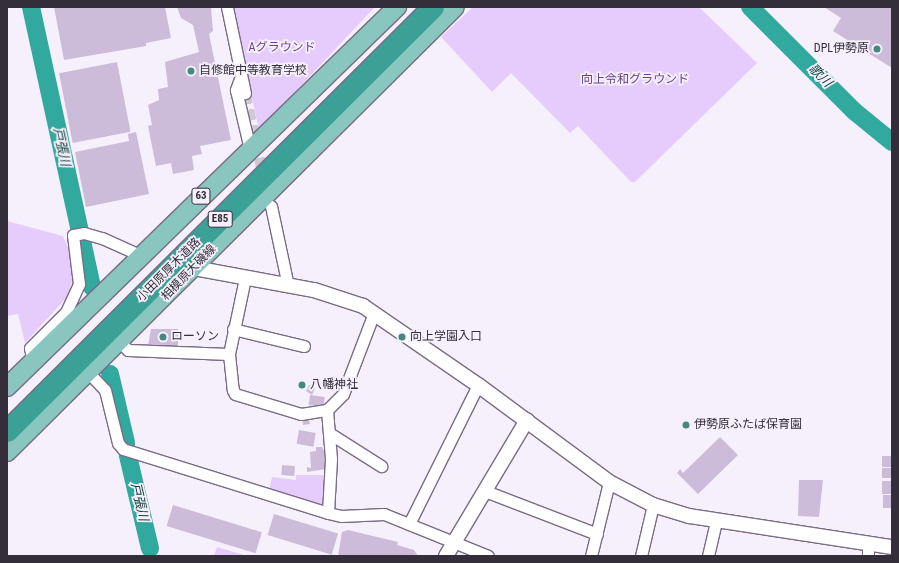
<!DOCTYPE html>
<html>
<head>
<meta charset="utf-8">
<style>
	body { margin:0 }
	#map { position:relative; width:899px; height:563px; overflow:hidden; background:#f6f0fc; font-family:"Roboto Condensed","Noto Sans JP",sans-serif }
	div>[style] { position:absolute }
	.green>* { inset:0; background:#e6ccfd }
	.river>* { height:18px; margin:-9px; padding:0 9px; transform-origin:9px; border-radius:9px; background:#31a99f }
	.building>* { inset:0; background:#ccbcd9; transform-origin:0 0 }
	.minor-tunnel>* { height:11px; margin-top:-5.5px; transform-origin:0; background:repeating-linear-gradient(90deg,#cfc9d5 0 11px,transparent 0 16.5px) }
	.roads { filter:drop-shadow(1px 0 #796b85) drop-shadow(-1px 0 #796b85) drop-shadow(0 1px #796b85) drop-shadow(0 -1px #796b85) }
	.minor>* { height:11px; margin:-5.5px; padding:0 5.5px; transform-origin:5.5px; border-radius:5.5px; background:#fff }
	.tertiary>* { height:14px; margin:-7px; padding:0 7px; transform-origin:7px; border-radius:7px; background:#fff }
	.primary>* { height:18px; margin:-9px; padding:0 9px; transform-origin:9px; border-radius:9px; background:#89c6c0 }
	.motorway>* { height:21px; margin:-10.5px; padding:0 10.5px; transform-origin:10.5px; border-radius:10.5px; background:#3ba096 }
	.dots>* { width:11px; height:11px; translate:-50% -50%; box-sizing:border-box; border:2px solid #f6f0fc; border-radius:50% }
	span { translate:-50% -50%; white-space:nowrap; text-align:center; line-height:1.15; -webkit-text-stroke:3.5px #f6f0fc; paint-order:stroke }
	.shield-label span { padding:1px 3px; background:#f6f0fc; border:1px solid; border-radius:3px; -webkit-text-stroke-width:0 }
	.shield-label { font-size:11px; color:#342e3a; font-weight:700 }
	.park-label { font-size:12px; color:#6d3d8f }
	.poi-label { font-size:12px; color:#342e3a }
	.right { translate:-100% -50%; text-align:right }
	.left { translate:0 -50%; text-align:left }
	.street-label { font-size:12px; color:#342e3a }
	.water-label { font-size:13px; color:#0a403b; font-style:italic }
	.frame { position:absolute; inset:0; border:8px solid #342e3a; pointer-events:none }
</style>
</head>
<body>
<div id="map">
	<div class="green">
		<div style="clip-path:polygon(232px 7px,375px 7px,259px 130px)"></div>
		<div style="clip-path:polygon(473px 7px,699px 7px,757px 63px,635px 182px,631px 182px,578px 126px,570px 133px,511px 73px,492px 92px,441px 37px)"></div>
		<div style="clip-path:polygon(7px 221px,63px 236px,72px 257px,73px 275px,69px 295px,25px 343px,18px 314px,7px 316px)"></div>
		<div style="clip-path:polygon(296px 475px,325px 475px,324px 508px,269px 491px,272px 477px,296px 480px)"></div>
		<div style="clip-path:polygon(217px 547px,247px 556px,214px 556px)"></div>
	</div>
	<div class="river">
		<div style="left:31px;top:7px;width:287px;rotate:77.7deg"></div>
		<div style="left:750px;top:7px;width:147px;rotate:45deg"></div>
		<div style="left:854px;top:111px;width:49px;rotate:39.2deg"></div>
		<div style="left:110px;top:374px;width:71px;rotate:76.9deg"></div>
		<div style="left:128px;top:456px;width:95px;rotate:76.6deg"></div>
	</div>
	<div class="building">
		<div style="clip-path:polygon(54px 7px,165px 7px,171px 38px,146px 43px,146px 46px,64px 60px)"></div>
		<div style="clip-path:polygon(177px 7px,211px 7px,213px 31px,209px 34px,231px 140px,200px 146px,202px 154px,192px 156px,194px 170px,173px 174px,171px 163px,156px 166px,148px 126px,152px 125px,148px 105px,159px 100px,158px 89px,168px 87px,165px 62px,199px 52px,193px 25px,181px 18px)"></div>
		<div style="clip-path:polygon(824px 7px,892px 7px,892px 68px,833px 31px,841px 18px)"></div>
		<div style="left:117px;top:62px;width:71px;height:59px;rotate:79deg"></div>
		<div style="clip-path:polygon(136px 132px,149px 194px,86px 207px,75px 152px,129px 141px,128px 134px)"></div>
		<div style="clip-path:polygon(151px 329px,178px 329px,178px 347px,148px 346px)"></div>
		<div style="clip-path:polygon(309px 385px,315px 388px,312px 395px,306px 391px)"></div>
		<div style="left:310px;top:395px;width:15px;height:10px;rotate:8deg"></div>
		<div style="clip-path:polygon(308px 416px,310px 424px,303px 425px,302px 417px)"></div>
		<div style="left:299px;top:430px;width:17px;height:14px;rotate:10deg"></div>
		<div style="clip-path:polygon(720px 437px,738px 455px,698px 494px,677px 473px,680px 469px,683px 473px)"></div>
		<div style="clip-path:polygon(316px 447px,322px 447px,324px 451px,326px 469px,307px 472px,307px 467px,311px 468px,310px 452px,316px 451px)"></div>
		<div style="left:882px;top:456px;width:10px;height:11px"></div>
		<div style="left:282px;top:465px;width:13px;height:10px;rotate:4deg"></div>
		<div style="left:882px;top:468px;width:10px;height:10px"></div>
		<div style="clip-path:polygon(799px 480px,823px 480px,819px 517px,798px 516px)"></div>
		<div style="left:882px;top:481px;width:10px;height:13px"></div>
		<div style="left:883px;top:495px;width:9px;height:13px"></div>
		<div style="left:173px;top:505px;width:93px;height:22px;rotate:17deg"></div>
		<div style="left:274px;top:514px;width:67px;height:22px;rotate:17deg"></div>
		<div style="clip-path:polygon(348px 530px,398px 542px,397px 545px,414px 550px,418px 556px,338px 556px,342px 532px)"></div>
	</div>
	<div class="minor-tunnel">
		<div style="left:245px;top:93px;width:87px;rotate:77.4deg"></div>
	</div>
	<div class="roads">
		<div class="minor">
			<div style="left:227px;top:7px;width:88px;rotate:78.2deg"></div>
			<div style="left:241px;top:76px;width:15px;rotate:110deg"></div>
			<div style="left:236px;top:90px;width:61px;rotate:76.7deg"></div>
			<div style="left:271px;top:206px;width:82px;rotate:78deg"></div>
			<div style="left:245px;top:278px;width:78px;rotate:101.9deg"></div>
			<div style="left:229px;top:354px;width:36px;rotate:84deg"></div>
			<div style="left:233px;top:390px;width:4px;rotate:63deg"></div>
			<div style="left:235px;top:394px;width:69px;rotate:16.9deg"></div>
			<div style="left:301px;top:414px;width:26px;rotate:-9deg"></div>
			<div style="left:327px;top:410px;width:23px;rotate:-45deg"></div>
			<div style="left:343px;top:394px;width:87px;rotate:-69.1deg"></div>
			<div style="left:233px;top:329px;width:73px;rotate:13.5deg"></div>
			<div style="left:121px;top:343px;width:10px;rotate:45deg"></div>
			<div style="left:128px;top:350px;width:101px;rotate:2.3deg"></div>
			<div style="left:33px;top:361px;width:13px;rotate:-103deg"></div>
			<div style="left:30px;top:348px;width:51px;rotate:-45deg"></div>
			<div style="left:66px;top:312px;width:31px;rotate:-65deg"></div>
			<div style="left:79px;top:284px;width:49px;rotate:-97deg"></div>
			<div style="left:73px;top:235px;width:11px;rotate:-10deg"></div>
			<div style="left:84px;top:233px;width:19px;rotate:16deg"></div>
			<div style="left:102px;top:238px;width:42px;rotate:24.1deg"></div>
			<div style="left:89px;top:373px;width:23px;rotate:47deg"></div>
			<div style="left:105px;top:390px;width:55px;rotate:76.2deg"></div>
			<div style="left:118px;top:443px;width:8px;rotate:50deg"></div>
			<div style="left:123px;top:449px;width:215px;rotate:17.3deg"></div>
			<div style="left:328px;top:513px;width:13px;rotate:13deg"></div>
			<div style="left:341px;top:516px;width:43px;rotate:-2.7deg"></div>
			<div style="left:384px;top:514px;width:112px;rotate:22deg"></div>
			<div style="left:327px;top:410px;width:49px;rotate:85.3deg"></div>
			<div style="left:331px;top:459px;width:54px;rotate:93.2deg"></div>
			<div style="left:329px;top:433px;width:62px;rotate:32.4deg"></div>
			<div style="left:485px;top:491px;width:120px;rotate:21deg"></div>
			<div style="left:409px;top:524px;width:155px;rotate:-63.6deg"></div>
			<div style="left:868px;top:543px;width:13px;rotate:90deg"></div>
			<div style="left:591px;top:556px;width:76px;rotate:-76.3deg"></div>
			<div style="left:641px;top:556px;width:52px;rotate:-76.8deg"></div>
			<div style="left:708px;top:556px;width:37px;rotate:-77deg"></div>
		</div>
		<div class="tertiary">
			<div style="left:194px;top:268px;width:122px;rotate:10.4deg"></div>
			<div style="left:314px;top:290px;width:52px;rotate:18.1deg"></div>
			<div style="left:363px;top:306px;width:140px;rotate:34.5deg"></div>
			<div style="left:478px;top:385px;width:163px;rotate:36.5deg"></div>
			<div style="left:609px;top:482px;width:50px;rotate:27.6deg"></div>
			<div style="left:653px;top:505px;width:38px;rotate:17deg"></div>
			<div style="left:689px;top:516px;width:205px;rotate:8.7deg"></div>
			<div style="left:446px;top:556px;width:158px;rotate:-59.2deg"></div>
		</div>
		<div class="primary">
			<div style="left:7px;top:387px;width:545px;rotate:-44.26deg"></div>
			<div style="left:7px;top:452px;width:631px;rotate:-44.81deg"></div>
		</div>
		<div class="motorway">
			<div style="left:7px;top:431px;width:601px;rotate:-44.87deg"></div>
		</div>
	</div>
	<div class="dots">
		<div style="left:877px;top:49px;background:#438982"></div>
		<div style="left:191px;top:71px;background:#438982"></div>
		<div style="left:163px;top:337px;background:#438982"></div>
		<div style="left:402px;top:337px;background:#438982"></div>
		<div style="left:302px;top:385px;background:#438982"></div>
		<div style="left:686px;top:425px;background:#438982"></div>
	</div>
	<div class="shield-label">
		<span style="left:201px;top:196px">63</span>
		<span style="left:220px;top:219px">E85</span>
	</div>
	<div class="park-label">
		<span style="left:282px;top:48px">Aグラウンド</span>
		<span style="left:635px;top:80px">向上令和グラウンド</span>
	</div>
	<div class="poi-label">
		<span class="right" style="left:869px;top:49px">DPL伊勢原</span>
		<span class="left" style="left:199px;top:71px">自修館中等教育学校</span>
		<span class="left" style="left:171px;top:337px">ローソン</span>
		<span class="left" style="left:410px;top:337px">向上学園入口</span>
		<span class="left" style="left:310px;top:385px">八幡神社</span>
		<span class="left" style="left:694px;top:425px">伊勢原ふたば保育園</span>
	</div>
	<div class="street-label">
		<span style="left:169px;top:270px;rotate:-45deg">小田原厚木道路</span>
		<span style="left:189px;top:273px;rotate:-46deg">相模原大磯線</span>
	</div>
	<div class="water-label">
		<span style="left:820px;top:76px;rotate:45deg">歌川</span>
		<span style="left:61px;top:147px;rotate:78deg">戸張川</span>
		<span style="left:139px;top:502px;rotate:77deg">戸張川</span>
	</div>
	<div class="frame"></div>
</div>
</body>
</html>
